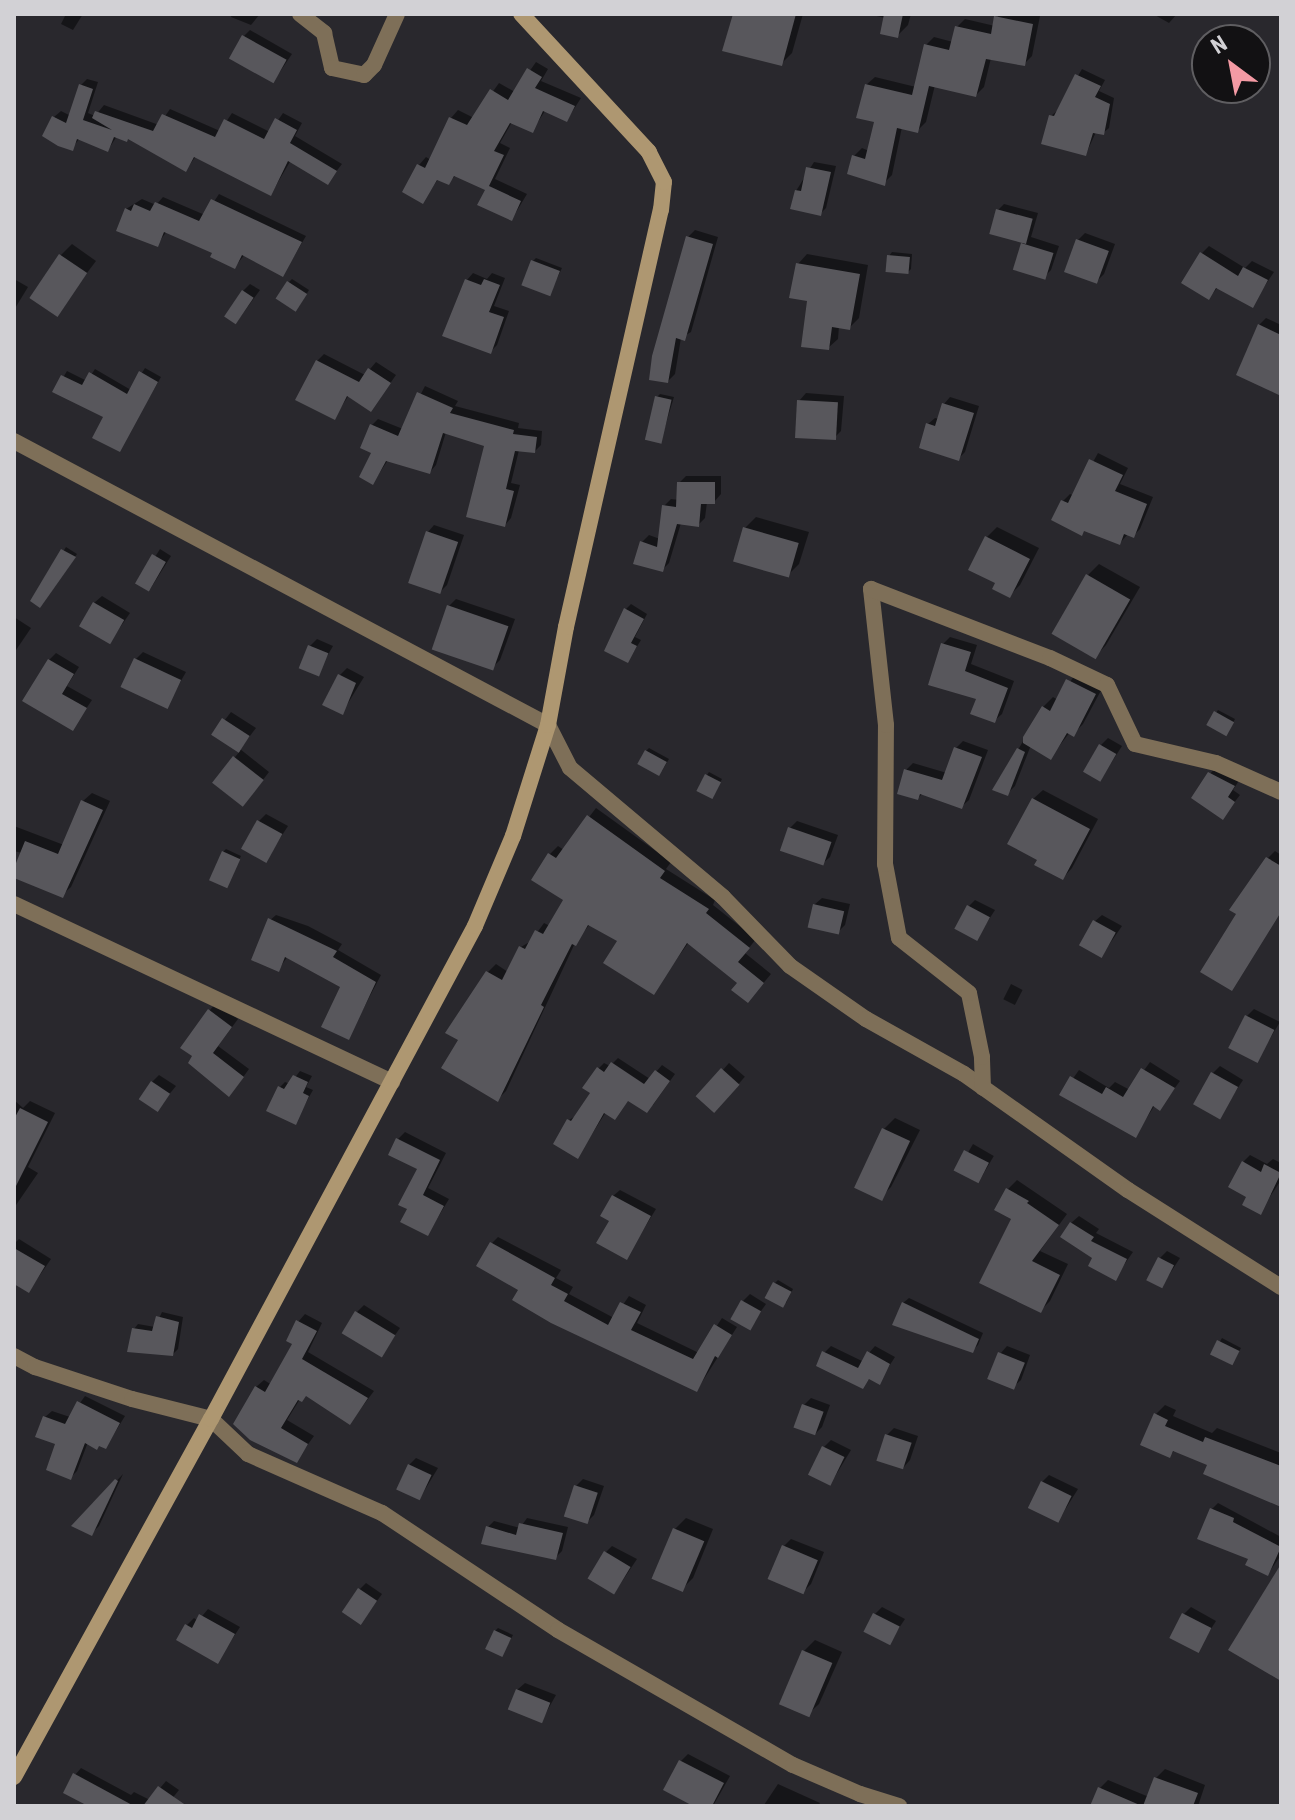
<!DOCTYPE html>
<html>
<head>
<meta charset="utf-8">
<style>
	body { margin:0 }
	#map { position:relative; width:1295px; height:1820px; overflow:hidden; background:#29282d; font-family:"Roboto Condensed",sans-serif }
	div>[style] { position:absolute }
	.shadow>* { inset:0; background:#0007; transform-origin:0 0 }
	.building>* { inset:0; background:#58575c; transform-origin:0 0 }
	.street>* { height:16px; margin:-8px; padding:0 8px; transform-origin:8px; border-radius:8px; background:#7e6f58 }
	.secondary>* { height:16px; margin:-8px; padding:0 8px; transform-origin:8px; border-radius:8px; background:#ae9771 }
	span { translate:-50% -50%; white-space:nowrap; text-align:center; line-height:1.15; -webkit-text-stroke:6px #121113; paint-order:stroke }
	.frame { position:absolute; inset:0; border:16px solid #d2d1d5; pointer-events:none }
	.north { position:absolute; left:1191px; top:24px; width:80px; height:80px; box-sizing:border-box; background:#121113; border:2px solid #5f5e61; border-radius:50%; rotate:328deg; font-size:22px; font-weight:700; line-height:32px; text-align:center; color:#d2d1d5 }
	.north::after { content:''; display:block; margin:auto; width:28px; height:36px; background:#f49aa4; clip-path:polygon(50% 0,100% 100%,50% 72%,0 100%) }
</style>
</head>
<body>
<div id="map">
	<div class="shadow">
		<div style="clip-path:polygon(66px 14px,83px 14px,73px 30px,61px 24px)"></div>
		<div style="clip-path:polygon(232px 14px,260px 14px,251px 25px,231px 17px)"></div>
		<div style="clip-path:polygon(735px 14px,803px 14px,792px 53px,781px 64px)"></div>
		<div style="clip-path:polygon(868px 14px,911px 14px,908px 25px,897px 36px,885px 18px)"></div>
		<div style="clip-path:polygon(999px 14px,1040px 16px,1032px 56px,1024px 64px,991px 58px,984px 87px,976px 95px,935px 85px,926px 122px,918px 130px,902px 127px,892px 175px,884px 183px,854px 156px,862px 148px,869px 151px,876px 120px,866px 85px,875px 77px,916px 87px,926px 45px,934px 37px,953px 42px,957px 27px,965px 19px,995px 26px)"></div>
		<div style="clip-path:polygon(1153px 14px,1177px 14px,1169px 23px)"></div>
		<div style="clip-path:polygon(250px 30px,292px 54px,273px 82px,244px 36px)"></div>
		<div style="clip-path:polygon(536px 62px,548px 69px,541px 81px,581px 98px,567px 120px,545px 111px,532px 131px,512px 122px,500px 143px,510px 148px,495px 179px,527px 194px,512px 219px,487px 189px,456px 175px,448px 183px,439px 178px,423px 201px,404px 191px,419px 165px,426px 157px,431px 160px,451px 118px,458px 110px,474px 118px,499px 83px,515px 92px)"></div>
		<div style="clip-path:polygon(1082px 69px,1105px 80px,1099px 91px,1114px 98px,1109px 128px,1103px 133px,1096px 132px,1086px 154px,1051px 116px,1058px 110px)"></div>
		<div style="clip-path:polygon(87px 79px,98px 82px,88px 113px,95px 116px,104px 105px,159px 125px,170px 109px,220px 131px,232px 113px,270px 132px,283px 113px,302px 123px,295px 136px,342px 164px,328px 182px,291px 160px,271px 194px,196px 156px,186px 170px,129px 137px,117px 136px,108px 150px,80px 138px,72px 148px,54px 117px,61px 111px,71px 116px,81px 85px)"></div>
		<div style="clip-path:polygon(814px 162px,836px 166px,826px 208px,820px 214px,796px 191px)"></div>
		<div style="clip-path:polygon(219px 194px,306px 236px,283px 275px,245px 254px,235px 267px,215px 252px,167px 231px,157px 245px,126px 209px,142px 199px,156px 205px,163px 197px,205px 215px)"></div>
		<div style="clip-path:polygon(1004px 204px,1038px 213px,1031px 237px,1059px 246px,1051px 270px,1044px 277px,1022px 244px,1025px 242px,998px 210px)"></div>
		<div style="clip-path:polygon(695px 230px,718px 237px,691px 332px,681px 338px,675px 374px,668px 381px,688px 237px)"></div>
		<div style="clip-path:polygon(1085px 233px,1115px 244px,1104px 274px,1097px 281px,1078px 240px)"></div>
		<div style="clip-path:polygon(72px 244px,96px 261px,56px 314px,60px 256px)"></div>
		<div style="clip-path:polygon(1209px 246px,1245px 268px,1252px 261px,1274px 272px,1252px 305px,1218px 287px,1209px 298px,1202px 253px)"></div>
		<div style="clip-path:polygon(892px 252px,912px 254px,911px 269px,908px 272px,889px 256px)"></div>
		<div style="clip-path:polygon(807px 254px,868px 265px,859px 318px,849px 328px,839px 326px,838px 339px,828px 348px,798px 264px)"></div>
		<div style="clip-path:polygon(536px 258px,562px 268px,550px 293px,533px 261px)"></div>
		<div style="clip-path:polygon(473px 273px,487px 279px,492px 273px,505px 278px,494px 306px,509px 311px,497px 345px,490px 352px,467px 280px)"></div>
		<div style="clip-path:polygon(14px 279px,28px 287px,14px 310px)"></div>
		<div style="clip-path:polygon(292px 279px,309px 290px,299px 306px,289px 282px)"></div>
		<div style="clip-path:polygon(250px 284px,260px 290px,236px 323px,243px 291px)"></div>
		<div style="clip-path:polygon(1266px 318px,1281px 325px,1281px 393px,1259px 325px)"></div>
		<div style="clip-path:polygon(324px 354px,365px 375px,376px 362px,396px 375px,377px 402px,349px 395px,334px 418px,317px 361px)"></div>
		<div style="clip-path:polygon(145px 368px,161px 377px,120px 449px,105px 416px,55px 391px,67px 371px,87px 381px,95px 369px,131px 390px)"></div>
		<div style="clip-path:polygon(425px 386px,458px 401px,455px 406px,519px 423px,518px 428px,542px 431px,541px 445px,535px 451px,519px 450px,511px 483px,520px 485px,511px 518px,505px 525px,486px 445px,446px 432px,436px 465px,430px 472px,388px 460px,373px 483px,372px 425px,378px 419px,403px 429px)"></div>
		<div style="clip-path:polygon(806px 393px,844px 396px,841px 431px,834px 438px,799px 401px)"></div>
		<div style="clip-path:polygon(660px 394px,674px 397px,661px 440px,657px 397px)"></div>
		<div style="clip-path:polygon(950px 397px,979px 406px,965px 452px,959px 458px,928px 424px,935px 418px,939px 419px,944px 404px)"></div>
		<div style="clip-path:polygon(1098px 453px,1128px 468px,1120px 484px,1153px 497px,1140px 529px,1133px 536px,1128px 534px,1120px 543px,1053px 519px,1063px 501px,1070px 494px,1074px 496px)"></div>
		<div style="clip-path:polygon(686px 476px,721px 476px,721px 494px,714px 502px,707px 502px,705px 518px,698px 525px,681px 523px,669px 563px,662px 570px,642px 542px,649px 535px,660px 539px,664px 506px,671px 499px,679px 500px,679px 483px)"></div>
		<div style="clip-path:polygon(756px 517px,809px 532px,799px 564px,788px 575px,745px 528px)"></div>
		<div style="clip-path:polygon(434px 525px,464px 535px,447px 585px,440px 592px,428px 532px)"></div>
		<div style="clip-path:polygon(997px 527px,1039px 548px,1020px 585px,1009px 596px,998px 583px,987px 537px)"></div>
		<div style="clip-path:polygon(66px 547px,77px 554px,42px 602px,32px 601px)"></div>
		<div style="left:160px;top:549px;width:13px;height:40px;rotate:32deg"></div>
		<div style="clip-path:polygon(1099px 564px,1140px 587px,1106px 645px,1095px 657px,1088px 575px)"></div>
		<div style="clip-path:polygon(102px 596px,130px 613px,110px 642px,94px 603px)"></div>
		<div style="clip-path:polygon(456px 599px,515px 619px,500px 660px,493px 667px,449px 606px)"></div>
		<div style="clip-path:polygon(631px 604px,647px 614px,635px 637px,641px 640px,628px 661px,626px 609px)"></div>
		<div style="clip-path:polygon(14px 617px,31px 628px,14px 653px)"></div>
		<div style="clip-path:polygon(950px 637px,977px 645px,971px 664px,1014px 681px,1002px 714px,994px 721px,943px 644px)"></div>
		<div style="clip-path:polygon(317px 639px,333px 646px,317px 674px,310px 646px)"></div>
		<div style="clip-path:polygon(143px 652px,186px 672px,166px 707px,136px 659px)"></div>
		<div style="clip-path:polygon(56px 653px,79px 667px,67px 686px,92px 700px,73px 728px,49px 660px)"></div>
		<div style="clip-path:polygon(347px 668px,364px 677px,342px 713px,340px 675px)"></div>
		<div style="clip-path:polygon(1078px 670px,1105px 683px,1083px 724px,1073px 734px,1070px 732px,1051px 757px,1031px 745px,1015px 786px,1007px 794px,995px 789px,1043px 707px,1053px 697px,1058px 700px)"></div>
		<div style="clip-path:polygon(1218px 710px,1235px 719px,1229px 730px,1216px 713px)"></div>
		<div style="clip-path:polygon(231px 712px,256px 728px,240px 749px,269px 772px,249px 798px,214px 783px,240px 751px,214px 734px)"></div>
		<div style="clip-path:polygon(1108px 738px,1122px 746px,1101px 779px,1101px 745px)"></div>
		<div style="clip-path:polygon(963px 741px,988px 750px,969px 800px,961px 807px,923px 793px,918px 798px,906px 770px,913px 763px,947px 773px,956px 748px)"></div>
		<div style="clip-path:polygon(649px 748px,669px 759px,662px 771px,646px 751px)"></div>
		<div style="clip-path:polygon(1216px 767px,1240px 779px,1233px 790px,1240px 795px,1223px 817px,1210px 774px)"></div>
		<div style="clip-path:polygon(709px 772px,722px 779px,714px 794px,707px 775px)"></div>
		<div style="clip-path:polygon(1043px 790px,1098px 819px,1072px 868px,1063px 878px,1040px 859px,1033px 799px)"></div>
		<div style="clip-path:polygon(92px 793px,110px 801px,71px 887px,62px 895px,14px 876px,22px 853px,14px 851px,14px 826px,64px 845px,83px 801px)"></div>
		<div style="clip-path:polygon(596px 808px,671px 862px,666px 869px,715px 900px,713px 905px,756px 939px,745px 953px,771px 974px,755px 993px,689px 942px,653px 992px,620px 941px,590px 924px,575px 943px,506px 1091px,498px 1099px,460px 1039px,448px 1032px,488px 972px,496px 964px,508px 972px,521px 947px,531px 941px,544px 923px,550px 926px,566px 899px,550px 854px,558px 846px,564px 850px)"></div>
		<div style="clip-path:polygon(266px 814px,288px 826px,266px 860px,258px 822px)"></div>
		<div style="clip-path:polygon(797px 821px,838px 835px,830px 857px,822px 864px,790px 828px)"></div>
		<div style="clip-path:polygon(226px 849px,241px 856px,226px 886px,223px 852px)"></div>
		<div style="clip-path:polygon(1275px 851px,1281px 855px,1281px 910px,1232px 988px,1268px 858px)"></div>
		<div style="clip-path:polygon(822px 898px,850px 904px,845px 925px,838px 932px,814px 905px)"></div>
		<div style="clip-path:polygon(975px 900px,995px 910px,977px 938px,969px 906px)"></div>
		<div style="clip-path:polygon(276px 915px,308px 926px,342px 944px,338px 950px,381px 975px,348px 1038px,343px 986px,288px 956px,278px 970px,269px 921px)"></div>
		<div style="clip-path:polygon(1102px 915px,1122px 926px,1102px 955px,1094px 922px)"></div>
		<div style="left:1011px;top:984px;width:13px;height:17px;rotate:27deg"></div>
		<div style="clip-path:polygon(216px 1003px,238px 1019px,218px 1046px,249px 1069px,236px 1087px,191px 1062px,210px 1010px)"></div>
		<div style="clip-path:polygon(1254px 1009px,1280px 1022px,1257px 1060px,1247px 1016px)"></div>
		<div style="clip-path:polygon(618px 1058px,650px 1079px,662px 1065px,675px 1074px,653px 1105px,629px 1099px,606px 1112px,578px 1156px,555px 1144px,569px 1120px,577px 1115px,593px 1093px,599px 1068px,604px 1063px,610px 1066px)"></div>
		<div style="clip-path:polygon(1150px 1062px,1180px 1081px,1160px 1108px,1155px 1105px,1135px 1136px,1062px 1094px,1079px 1070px,1109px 1088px,1115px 1082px,1130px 1090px)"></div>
		<div style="left:729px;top:1063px;width:21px;height:45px;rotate:41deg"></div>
		<div style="clip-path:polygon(1220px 1066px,1243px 1080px,1219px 1117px,1212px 1074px)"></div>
		<div style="clip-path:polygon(300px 1071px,312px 1076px,306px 1087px,313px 1090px,295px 1122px,269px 1110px,280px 1087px,285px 1082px,290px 1084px)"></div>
		<div style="clip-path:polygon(159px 1075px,176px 1086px,158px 1108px,152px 1082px)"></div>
		<div style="clip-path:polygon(14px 1100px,23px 1108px,30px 1101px,55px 1113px,28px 1167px,38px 1173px,14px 1208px)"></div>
		<div style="clip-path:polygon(895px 1118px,920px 1130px,891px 1187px,880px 1198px,884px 1129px)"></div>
		<div style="clip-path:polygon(405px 1132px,446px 1153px,428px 1188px,449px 1199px,428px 1234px,409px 1208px,419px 1168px,398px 1139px)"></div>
		<div style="left:973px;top:1144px;width:24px;height:31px;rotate:30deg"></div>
		<div style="clip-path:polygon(1250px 1155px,1267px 1164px,1273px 1159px,1281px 1163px,1281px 1180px,1260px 1212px,1249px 1196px,1243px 1162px)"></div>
		<div style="clip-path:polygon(1017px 1180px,1067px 1214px,1040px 1251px,1068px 1264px,1050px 1301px,1040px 1311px,1007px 1190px)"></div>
		<div style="clip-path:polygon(620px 1190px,656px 1209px,626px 1258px,611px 1220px,613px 1196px)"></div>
		<div style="clip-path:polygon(1079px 1216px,1099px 1229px,1096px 1233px,1133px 1252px,1115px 1278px,1094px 1257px,1071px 1223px)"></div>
		<div style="clip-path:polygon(498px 1237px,561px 1270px,556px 1278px,573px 1287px,569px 1294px,614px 1318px,629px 1296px,646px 1305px,637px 1323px,699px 1353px,722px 1318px,737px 1327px,697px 1390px,520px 1290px,492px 1243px)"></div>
		<div style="clip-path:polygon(19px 1239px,51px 1259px,29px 1291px,14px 1282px,14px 1244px)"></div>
		<div style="clip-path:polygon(1167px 1251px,1180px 1258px,1162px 1286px,1160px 1258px)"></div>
		<div style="clip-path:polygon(778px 1280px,793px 1289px,786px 1303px,775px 1283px)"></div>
		<div style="clip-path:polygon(750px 1294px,766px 1304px,749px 1328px,743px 1301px)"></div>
		<div style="clip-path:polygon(909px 1298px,983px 1333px,978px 1345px,972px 1351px,903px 1303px)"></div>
		<div style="clip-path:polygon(364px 1305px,400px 1328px,381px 1355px,357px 1312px)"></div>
		<div style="clip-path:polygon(162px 1312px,183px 1317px,178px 1349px,173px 1354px,134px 1329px,138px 1324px,155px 1327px)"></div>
		<div style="clip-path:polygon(305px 1314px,322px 1323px,308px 1352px,374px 1391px,350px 1423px,307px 1394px,300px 1399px,287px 1420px,314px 1436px,296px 1461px,256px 1387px,264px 1380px,272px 1385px,294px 1344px,298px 1322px)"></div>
		<div style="clip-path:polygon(1222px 1338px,1241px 1348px,1234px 1360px,1213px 1353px)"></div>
		<div style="clip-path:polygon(831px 1346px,862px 1361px,875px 1346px,895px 1357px,879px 1382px,871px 1377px,863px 1386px,824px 1353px)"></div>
		<div style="clip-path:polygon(1007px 1346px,1030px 1355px,1021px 1380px,1013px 1387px,1000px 1354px)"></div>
		<div style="clip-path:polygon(85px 1396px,125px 1416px,106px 1447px,88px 1442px,77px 1471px,71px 1477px,45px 1417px,52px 1411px,70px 1417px)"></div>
		<div style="clip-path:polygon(811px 1398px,830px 1405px,822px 1427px,815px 1434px,804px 1405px)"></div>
		<div style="clip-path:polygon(1165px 1405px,1176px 1410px,1173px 1416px,1212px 1433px,1217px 1428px,1281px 1453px,1281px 1504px,1210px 1464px,1175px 1450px,1169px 1456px,1156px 1414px)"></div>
		<div style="clip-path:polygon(894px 1428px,918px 1436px,910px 1460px,903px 1468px,887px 1435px)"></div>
		<div style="clip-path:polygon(831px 1440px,851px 1450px,831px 1483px,823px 1448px)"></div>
		<div style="clip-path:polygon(416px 1458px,438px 1468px,420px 1498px,409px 1465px)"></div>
		<div style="clip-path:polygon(123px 1474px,99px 1526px,92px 1533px,75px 1526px)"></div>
		<div style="clip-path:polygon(1049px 1475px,1078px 1489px,1058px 1521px,1042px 1482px)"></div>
		<div style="clip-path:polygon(583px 1479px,604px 1486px,594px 1515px,587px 1522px,576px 1486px)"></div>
		<div style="clip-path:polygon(1218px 1503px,1281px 1537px,1281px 1555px,1268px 1574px,1212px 1509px)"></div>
		<div style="clip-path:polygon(527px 1518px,568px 1527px,562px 1551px,555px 1558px,488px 1527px,494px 1521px,520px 1528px)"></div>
		<div style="clip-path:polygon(686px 1518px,713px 1529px,693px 1578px,682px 1589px,675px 1529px)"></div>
		<div style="clip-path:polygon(791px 1539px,824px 1552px,811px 1584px,804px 1591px,784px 1546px)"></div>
		<div style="clip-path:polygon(612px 1546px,637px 1559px,615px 1592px,605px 1553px)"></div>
		<div style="clip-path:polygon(366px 1583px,382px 1594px,367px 1615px,359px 1590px)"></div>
		<div style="clip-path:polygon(882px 1607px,905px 1619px,889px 1643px,875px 1614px)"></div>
		<div style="clip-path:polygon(1191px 1607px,1216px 1621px,1197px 1651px,1184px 1614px)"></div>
		<div style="clip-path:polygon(208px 1609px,240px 1627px,218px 1661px,186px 1626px,194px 1618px,198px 1621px)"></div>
		<div style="clip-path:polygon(498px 1628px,513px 1635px,502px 1655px,495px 1631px)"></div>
		<div style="clip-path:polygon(815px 1640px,842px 1652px,819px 1704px,807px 1715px,804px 1651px)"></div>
		<div style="clip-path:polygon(525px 1683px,556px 1695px,542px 1720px,517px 1690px)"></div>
		<div style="clip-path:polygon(688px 1754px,730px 1776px,713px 1806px,698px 1806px,681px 1761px)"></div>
		<div style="clip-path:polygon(81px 1768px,131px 1795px,134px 1792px,150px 1800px,166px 1781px,179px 1790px,166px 1806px,91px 1806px,75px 1775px)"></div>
		<div style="clip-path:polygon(1165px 1769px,1205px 1785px,1198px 1806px,1092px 1806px,1099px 1789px,1108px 1780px,1149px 1797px,1156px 1778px)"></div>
		<div style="clip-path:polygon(778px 1784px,820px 1803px,818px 1806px,764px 1805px)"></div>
	</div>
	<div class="building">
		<div style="clip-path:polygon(733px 14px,796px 14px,782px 66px,722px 51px)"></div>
		<div style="clip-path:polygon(884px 14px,903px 14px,898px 38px,880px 34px)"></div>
		<div style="clip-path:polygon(994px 16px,1033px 24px,1025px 66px,986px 59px,976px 97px,929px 86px,918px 133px,897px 128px,885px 186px,847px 174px,852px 155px,865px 159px,874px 122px,856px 118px,865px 84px,912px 95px,924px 44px,949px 50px,955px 26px,991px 34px)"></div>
		<div style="left:242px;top:35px;width:51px;height:27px;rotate:29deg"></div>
		<div style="clip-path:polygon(527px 68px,542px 77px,535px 88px,575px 106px,567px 122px,543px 111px,533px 133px,510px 123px,494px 151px,504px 155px,489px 186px,521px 201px,512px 221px,477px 205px,485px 190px,454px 176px,449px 185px,437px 180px,423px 204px,402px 192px,417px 164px,425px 168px,449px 117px,467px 125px,490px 89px,508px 100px)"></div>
		<div style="clip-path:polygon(1075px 74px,1101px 86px,1095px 97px,1110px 104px,1104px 135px,1093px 133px,1086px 156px,1041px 144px,1049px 115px,1054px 116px)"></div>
		<div style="clip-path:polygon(79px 84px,93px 89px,83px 120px,112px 130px,92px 118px,95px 111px,153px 131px,162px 114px,215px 137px,224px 119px,264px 139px,275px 118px,297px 130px,290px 143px,337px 171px,328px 185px,288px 161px,271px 196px,194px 157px,186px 172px,128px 139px,127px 142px,114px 137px,108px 152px,77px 139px,73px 151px,58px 146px,42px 136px,52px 116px,66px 123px)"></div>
		<div style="clip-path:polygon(806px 167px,831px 172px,821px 216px,790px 209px,795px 190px,801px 191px)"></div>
		<div style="clip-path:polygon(211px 199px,302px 242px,283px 277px,242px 255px,235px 269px,210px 257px,212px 253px,164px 232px,158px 247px,116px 231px,125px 208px,131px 211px,134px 204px,150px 211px,155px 202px,199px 221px)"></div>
		<div style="left:996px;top:209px;width:38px;height:26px;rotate:15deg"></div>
		<div style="clip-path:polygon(686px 236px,713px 244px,685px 341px,676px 338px,668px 383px,649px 380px,652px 356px)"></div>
		<div style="left:1076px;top:239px;width:35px;height:35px;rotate:20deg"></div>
		<div style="left:1021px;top:243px;width:34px;height:28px;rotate:17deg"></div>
		<div style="clip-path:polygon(1200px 252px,1238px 276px,1243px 267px,1268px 280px,1253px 308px,1216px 288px,1209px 300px,1181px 283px)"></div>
		<div style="left:59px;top:254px;width:34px;height:53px;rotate:34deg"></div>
		<div style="left:887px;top:255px;width:23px;height:17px;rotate:5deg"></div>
		<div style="left:531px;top:260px;width:31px;height:27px;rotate:21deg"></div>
		<div style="clip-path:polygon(796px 263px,860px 274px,850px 330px,832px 327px,829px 350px,801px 347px,807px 301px,789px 298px)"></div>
		<div style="clip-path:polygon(465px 279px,481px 285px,484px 279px,500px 285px,489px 312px,504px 317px,491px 354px,442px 336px)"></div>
		<div style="left:287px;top:281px;width:24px;height:21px;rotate:33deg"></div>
		<div style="left:242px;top:290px;width:14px;height:32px;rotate:34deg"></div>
		<div style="clip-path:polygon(1258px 324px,1281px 335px,1281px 396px,1236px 375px)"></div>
		<div style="clip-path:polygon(316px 360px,359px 382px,368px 368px,391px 383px,371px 412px,347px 396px,335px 420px,295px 400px)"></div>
		<div style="clip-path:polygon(139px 371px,158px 382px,120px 452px,92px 438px,103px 417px,52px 392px,61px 375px,82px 385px,89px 372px,127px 394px)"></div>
		<div style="clip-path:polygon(417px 392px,453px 408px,450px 413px,514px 430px,513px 434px,537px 437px,535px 453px,515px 451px,506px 489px,514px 491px,505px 527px,466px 517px,484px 446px,443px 433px,430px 474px,386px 461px,373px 485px,359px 477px,371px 453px,360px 448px,370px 424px,398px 436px)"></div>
		<div style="left:655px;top:396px;width:17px;height:45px;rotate:13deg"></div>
		<div style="left:797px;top:400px;width:41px;height:38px;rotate:3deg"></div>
		<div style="clip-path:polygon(942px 403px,974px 413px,959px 461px,919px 448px,926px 423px,935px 426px)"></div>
		<div style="clip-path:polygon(1089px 459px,1123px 475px,1115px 491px,1147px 504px,1134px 538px,1124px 534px,1120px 545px,1084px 531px,1082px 536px,1051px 520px,1061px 500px,1068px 503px)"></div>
		<div style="clip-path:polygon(677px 482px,715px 482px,715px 504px,701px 504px,699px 527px,677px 524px,663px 572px,633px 564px,640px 541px,657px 547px,662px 505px,676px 507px)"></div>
		<div style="left:743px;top:527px;width:58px;height:36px;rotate:16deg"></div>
		<div style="left:426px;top:531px;width:34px;height:55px;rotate:19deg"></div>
		<div style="clip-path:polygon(985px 536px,1030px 559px,1010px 598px,992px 589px,995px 583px,968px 570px)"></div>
		<div style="clip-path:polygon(61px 549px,76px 557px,40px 608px,30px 601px)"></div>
		<div style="left:152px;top:554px;width:16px;height:34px;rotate:30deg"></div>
		<div style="left:1086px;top:574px;width:51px;height:69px;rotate:30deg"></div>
		<div style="left:93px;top:602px;width:36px;height:28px;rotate:30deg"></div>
		<div style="left:447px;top:605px;width:65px;height:47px;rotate:19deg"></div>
		<div style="clip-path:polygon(624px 608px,644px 619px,631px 643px,637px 646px,628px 663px,604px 651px)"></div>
		<div style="clip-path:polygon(941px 643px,971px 652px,965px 671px,1008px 688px,995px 723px,970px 714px,976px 699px,928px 685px)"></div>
		<div style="left:308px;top:645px;width:22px;height:25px;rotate:22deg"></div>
		<div style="left:134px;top:658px;width:52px;height:32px;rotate:25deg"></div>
		<div style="clip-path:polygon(48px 659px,74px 674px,62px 694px,87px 708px,73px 731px,22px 701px)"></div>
		<div style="clip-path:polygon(338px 674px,356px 683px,343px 715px,322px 705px)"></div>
		<div style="clip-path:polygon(1066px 679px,1096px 694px,1074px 737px,1067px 733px,1051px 760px,1023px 743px,1023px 737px,1042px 706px,1050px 711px)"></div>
		<div style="left:1214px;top:711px;width:23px;height:16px;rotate:29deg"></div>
		<div style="left:222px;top:718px;width:33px;height:20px;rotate:33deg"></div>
		<div style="left:1099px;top:744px;width:20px;height:32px;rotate:30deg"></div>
		<div style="clip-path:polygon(954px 747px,982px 757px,962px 809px,920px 794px,918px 800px,897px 794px,904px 769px,942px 780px)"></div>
		<div style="clip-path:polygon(1017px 748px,1025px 752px,1008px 796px,992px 790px)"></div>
		<div style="left:645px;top:750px;width:25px;height:16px;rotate:29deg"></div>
		<div style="left:233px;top:756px;width:39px;height:34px;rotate:38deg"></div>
		<div style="clip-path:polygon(1208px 772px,1235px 786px,1228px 797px,1235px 802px,1223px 820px,1191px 798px)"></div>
		<div style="left:705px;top:774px;width:18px;height:19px;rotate:27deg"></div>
		<div style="clip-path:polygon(1032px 798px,1090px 829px,1063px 880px,1034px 865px,1037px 860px,1007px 844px)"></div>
		<div style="clip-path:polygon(81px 800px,103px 810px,63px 898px,14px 878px,14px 868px,25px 841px,58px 854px)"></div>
		<div style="clip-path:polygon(587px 815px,665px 871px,660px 878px,709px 909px,706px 913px,750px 948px,738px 962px,764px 983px,748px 1003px,731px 990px,737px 983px,687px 943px,654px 995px,603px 963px,617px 941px,588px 925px,576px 946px,572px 944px,541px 1005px,544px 1007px,498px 1102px,441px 1068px,458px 1040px,445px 1033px,486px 971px,502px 980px,519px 946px,525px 949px,535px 930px,543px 934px,563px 900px,531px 880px,548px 853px,556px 858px)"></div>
		<div style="left:257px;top:820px;width:29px;height:33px;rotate:29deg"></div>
		<div style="left:788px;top:827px;width:46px;height:25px;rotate:19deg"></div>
		<div style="left:222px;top:851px;width:20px;height:32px;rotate:24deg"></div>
		<div style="clip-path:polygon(1266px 857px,1281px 866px,1281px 912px,1232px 991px,1200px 972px,1236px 914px,1229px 910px)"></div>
		<div style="left:813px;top:904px;width:32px;height:24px;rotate:13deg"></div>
		<div style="left:967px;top:905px;width:26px;height:27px;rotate:28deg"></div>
		<div style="clip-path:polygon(268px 918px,337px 951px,333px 957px,376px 982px,349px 1040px,321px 1027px,340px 987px,285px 957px,279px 972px,251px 960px)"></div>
		<div style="left:1093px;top:920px;width:26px;height:29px;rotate:29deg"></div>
		<div style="clip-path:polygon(208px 1009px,232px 1027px,213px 1053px,244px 1077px,229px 1097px,188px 1063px,192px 1056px,180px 1048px)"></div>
		<div style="left:1245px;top:1015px;width:33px;height:37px;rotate:27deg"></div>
		<div style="clip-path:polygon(611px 1062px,644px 1084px,655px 1070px,670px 1081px,647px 1113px,628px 1101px,615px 1120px,604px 1113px,578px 1159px,553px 1144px,567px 1119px,571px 1121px,590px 1093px,582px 1088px,597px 1067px,604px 1072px)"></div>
		<div style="left:721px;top:1068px;width:25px;height:38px;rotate:42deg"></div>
		<div style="clip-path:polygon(1141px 1068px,1175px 1088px,1160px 1111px,1153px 1106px,1136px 1138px,1059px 1095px,1070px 1076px,1102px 1094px,1106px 1087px,1123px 1097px)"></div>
		<div style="left:1211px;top:1072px;width:31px;height:37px;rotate:29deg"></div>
		<div style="clip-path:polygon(293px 1075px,308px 1082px,303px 1093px,309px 1096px,296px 1125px,266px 1111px,278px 1086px,284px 1089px)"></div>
		<div style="left:151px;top:1081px;width:23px;height:22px;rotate:34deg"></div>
		<div style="clip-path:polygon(20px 1108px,48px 1122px,14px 1190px,14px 1119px)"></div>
		<div style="left:882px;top:1128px;width:31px;height:66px;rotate:25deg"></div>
		<div style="clip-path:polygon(396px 1138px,440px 1160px,423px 1195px,444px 1206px,428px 1236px,400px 1222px,407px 1209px,398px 1205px,417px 1169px,388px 1155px)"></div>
		<div style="left:964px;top:1150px;width:28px;height:23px;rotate:27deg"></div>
		<div style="clip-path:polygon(1242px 1161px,1261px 1172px,1264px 1164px,1281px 1173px,1261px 1215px,1242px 1205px,1246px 1197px,1228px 1187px)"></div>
		<div style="clip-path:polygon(1006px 1188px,1029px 1201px,1027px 1203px,1059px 1225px,1032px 1261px,1060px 1275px,1041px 1313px,979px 1283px,1011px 1219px,994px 1210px)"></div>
		<div style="clip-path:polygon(612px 1195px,651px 1216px,627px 1260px,596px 1243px,609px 1221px,600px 1216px)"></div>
		<div style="clip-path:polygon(1070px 1222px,1094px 1237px,1091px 1241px,1127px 1259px,1116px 1281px,1088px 1266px,1092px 1258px,1060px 1237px)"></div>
		<div style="clip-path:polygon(490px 1242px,555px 1278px,551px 1285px,568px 1294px,564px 1301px,608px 1325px,620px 1302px,641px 1312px,631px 1330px,693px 1359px,714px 1324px,732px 1335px,718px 1358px,715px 1356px,697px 1392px,551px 1323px,512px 1300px,518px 1290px,476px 1266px)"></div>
		<div style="clip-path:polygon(14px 1248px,45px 1266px,29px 1293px,14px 1284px)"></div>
		<div style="left:1158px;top:1257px;width:18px;height:26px;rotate:27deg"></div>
		<div style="left:773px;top:1282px;width:21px;height:18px;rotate:28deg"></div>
		<div style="left:741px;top:1300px;width:23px;height:22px;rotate:29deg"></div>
		<div style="clip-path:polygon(902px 1302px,979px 1339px,973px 1353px,892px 1325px)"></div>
		<div style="left:355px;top:1311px;width:47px;height:26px;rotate:31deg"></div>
		<div style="clip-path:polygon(156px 1316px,179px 1322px,173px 1356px,127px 1352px,132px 1328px,152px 1331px)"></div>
		<div style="clip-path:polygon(296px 1320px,317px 1331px,302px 1359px,368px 1398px,350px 1425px,306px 1396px,302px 1402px,298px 1400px,281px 1428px,308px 1444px,297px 1463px,250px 1440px,233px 1424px,255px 1386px,265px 1392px,292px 1344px,286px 1341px)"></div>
		<div style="left:1217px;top:1340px;width:25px;height:16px;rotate:26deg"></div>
		<div style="clip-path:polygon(822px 1351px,858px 1368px,867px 1351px,890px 1364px,880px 1385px,869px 1379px,863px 1389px,816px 1366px)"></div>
		<div style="left:998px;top:1352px;width:29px;height:29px;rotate:22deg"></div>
		<div style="clip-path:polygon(77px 1401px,120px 1423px,106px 1449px,99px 1446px,97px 1450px,85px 1443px,71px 1480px,46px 1470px,55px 1444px,35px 1437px,43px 1416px,65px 1424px)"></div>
		<div style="left:802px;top:1404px;width:23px;height:25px;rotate:20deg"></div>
		<div style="clip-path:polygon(1154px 1413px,1168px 1420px,1165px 1426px,1203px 1442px,1205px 1437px,1281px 1466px,1281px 1507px,1203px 1474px,1207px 1465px,1173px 1451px,1170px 1458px,1140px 1445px)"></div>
		<div style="left:885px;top:1434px;width:28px;height:28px;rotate:18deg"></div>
		<div style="left:822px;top:1446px;width:25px;height:32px;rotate:26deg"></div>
		<div style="left:408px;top:1464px;width:26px;height:28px;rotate:25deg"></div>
		<div style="clip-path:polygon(115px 1479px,118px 1481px,92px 1536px,71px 1526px)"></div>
		<div style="left:1041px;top:1481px;width:34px;height:30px;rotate:26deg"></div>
		<div style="left:574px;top:1485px;width:25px;height:33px;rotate:18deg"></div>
		<div style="clip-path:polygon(1210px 1508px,1234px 1518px,1233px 1522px,1281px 1547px,1268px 1576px,1245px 1565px,1248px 1559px,1197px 1539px)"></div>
		<div style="clip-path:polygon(519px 1523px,563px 1533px,556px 1560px,481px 1544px,486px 1526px,516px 1535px)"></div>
		<div style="left:673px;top:1528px;width:34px;height:55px;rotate:23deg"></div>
		<div style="left:782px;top:1545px;width:39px;height:37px;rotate:23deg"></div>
		<div style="left:604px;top:1551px;width:31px;height:32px;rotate:31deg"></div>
		<div style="clip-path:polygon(1281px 1564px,1281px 1681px,1228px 1650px)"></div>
		<div style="left:358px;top:1588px;width:23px;height:29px;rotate:34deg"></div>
		<div style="left:873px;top:1613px;width:30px;height:21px;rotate:27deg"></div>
		<div style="left:1182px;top:1613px;width:33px;height:28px;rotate:27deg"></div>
		<div style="clip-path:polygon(199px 1614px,235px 1634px,218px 1664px,176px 1640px,185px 1624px,192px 1628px)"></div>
		<div style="left:494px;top:1630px;width:19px;height:21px;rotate:25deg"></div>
		<div style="left:802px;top:1650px;width:33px;height:59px;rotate:23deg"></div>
		<div style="left:516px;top:1689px;width:37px;height:22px;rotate:22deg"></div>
		<div style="clip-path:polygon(679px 1760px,724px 1783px,712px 1806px,693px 1806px,663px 1790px)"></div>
		<div style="clip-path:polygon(73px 1773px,134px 1806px,88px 1806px,63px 1793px)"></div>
		<div style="clip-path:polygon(1154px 1777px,1198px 1793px,1193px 1806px,1143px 1806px)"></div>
		<div style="clip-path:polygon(158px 1786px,187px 1806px,143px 1806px)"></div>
		<div style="clip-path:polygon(1098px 1787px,1142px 1806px,1090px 1806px)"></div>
	</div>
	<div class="street">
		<div style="left:300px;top:14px;width:31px;rotate:38deg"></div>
		<div style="left:324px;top:33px;width:36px;rotate:77deg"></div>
		<div style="left:332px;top:68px;width:33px;rotate:12deg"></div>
		<div style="left:364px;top:75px;width:14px;rotate:-45deg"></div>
		<div style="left:374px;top:65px;width:56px;rotate:-65.7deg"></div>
		<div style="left:14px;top:441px;width:605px;rotate:28.01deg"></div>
		<div style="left:548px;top:725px;width:48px;rotate:62.9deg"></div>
		<div style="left:570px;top:768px;width:200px;rotate:40.1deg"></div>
		<div style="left:723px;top:897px;width:96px;rotate:45.8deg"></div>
		<div style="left:790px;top:966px;width:93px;rotate:34.9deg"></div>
		<div style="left:866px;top:1019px;width:112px;rotate:29.3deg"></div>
		<div style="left:964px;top:1074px;width:201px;rotate:35.3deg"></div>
		<div style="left:1128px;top:1190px;width:181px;rotate:32.4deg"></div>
		<div style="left:14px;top:904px;width:418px;rotate:25.2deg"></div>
		<div style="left:983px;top:1088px;width:31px;rotate:-92deg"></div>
		<div style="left:982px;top:1057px;width:65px;rotate:-101.5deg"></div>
		<div style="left:969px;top:993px;width:89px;rotate:-141.8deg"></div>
		<div style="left:899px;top:938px;width:75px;rotate:-100.7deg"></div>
		<div style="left:885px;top:864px;width:139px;rotate:-89.6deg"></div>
		<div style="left:886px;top:725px;width:137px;rotate:-96.3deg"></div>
		<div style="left:871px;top:589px;width:192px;rotate:21.1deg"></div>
		<div style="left:1050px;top:658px;width:63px;rotate:25.3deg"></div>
		<div style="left:1107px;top:685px;width:65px;rotate:64.6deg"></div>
		<div style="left:1135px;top:744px;width:83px;rotate:13.2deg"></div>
		<div style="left:1216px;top:763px;width:71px;rotate:24deg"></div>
		<div style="left:14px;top:1356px;width:24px;rotate:28deg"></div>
		<div style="left:35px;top:1367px;width:102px;rotate:18.3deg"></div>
		<div style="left:132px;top:1399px;width:81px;rotate:14.2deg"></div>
		<div style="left:211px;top:1419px;width:51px;rotate:43.4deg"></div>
		<div style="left:248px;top:1454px;width:146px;rotate:23.8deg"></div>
		<div style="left:382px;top:1513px;width:211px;rotate:33.6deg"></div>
		<div style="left:558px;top:1630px;width:271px;rotate:29.9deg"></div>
		<div style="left:793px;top:1765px;width:73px;rotate:23.4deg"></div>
		<div style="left:860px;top:1794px;width:41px;rotate:17.1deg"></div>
	</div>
	<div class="secondary">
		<div style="left:14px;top:1777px;width:409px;rotate:-61.2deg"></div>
		<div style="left:211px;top:1419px;width:559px;rotate:-61.83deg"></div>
		<div style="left:475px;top:926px;width:98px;rotate:-67.1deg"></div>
		<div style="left:513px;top:836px;width:116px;rotate:-72.5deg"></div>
		<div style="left:548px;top:725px;width:100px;rotate:-79.6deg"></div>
		<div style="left:566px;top:627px;width:428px;rotate:-77.2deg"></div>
		<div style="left:661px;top:210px;width:28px;rotate:-84deg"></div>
		<div style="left:664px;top:182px;width:34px;rotate:-117deg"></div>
		<div style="left:649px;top:152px;width:188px;rotate:-132.8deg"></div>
	</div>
	<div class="frame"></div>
	<div class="north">N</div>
</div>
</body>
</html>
